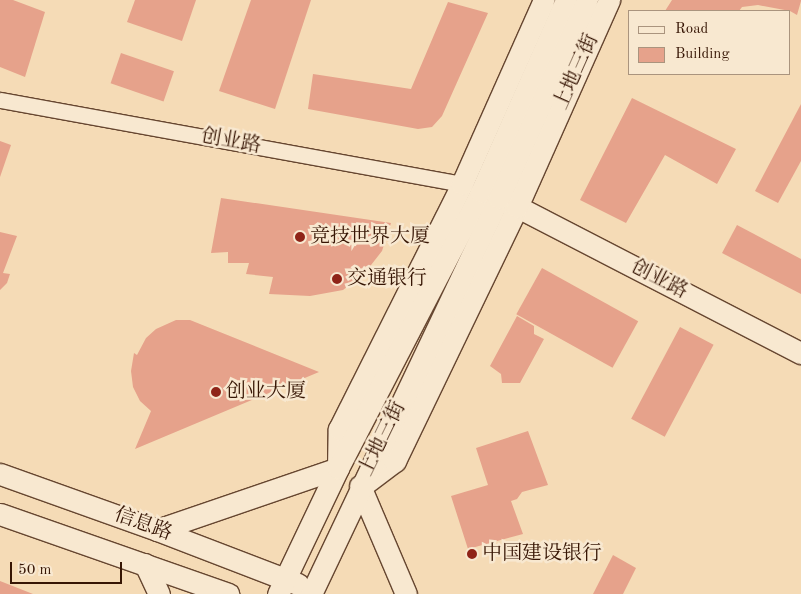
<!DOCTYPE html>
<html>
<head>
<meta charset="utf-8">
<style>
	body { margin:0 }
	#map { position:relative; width:801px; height:594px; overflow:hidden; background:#f5dbb6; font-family:"Old Standard TT","Noto Serif SC",serif }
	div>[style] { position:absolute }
	.building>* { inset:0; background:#e6a28b; transform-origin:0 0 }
	.roads { filter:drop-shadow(1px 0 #664630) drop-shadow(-1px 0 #664630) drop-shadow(0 1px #664630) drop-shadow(0 -1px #664630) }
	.street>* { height:15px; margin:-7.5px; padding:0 7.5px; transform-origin:7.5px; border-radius:7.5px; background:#f8e8d0 }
	.secondary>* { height:21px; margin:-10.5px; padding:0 10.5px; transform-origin:10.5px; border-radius:10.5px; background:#f8e8d0 }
	.dots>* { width:14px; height:14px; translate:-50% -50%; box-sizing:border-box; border:2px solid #f8e8d0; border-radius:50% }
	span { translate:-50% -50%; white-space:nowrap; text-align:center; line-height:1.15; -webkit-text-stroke:5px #f8e8d0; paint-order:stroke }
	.street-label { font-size:20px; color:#361504 }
	.poi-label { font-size:20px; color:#361504 }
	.left { translate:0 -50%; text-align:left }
	.legend { position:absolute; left:628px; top:10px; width:162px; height:65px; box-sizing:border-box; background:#f8e8d0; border:1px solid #aa947e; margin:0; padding:6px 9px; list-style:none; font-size:15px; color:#361504 }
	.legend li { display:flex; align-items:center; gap:10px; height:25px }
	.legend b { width:25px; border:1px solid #aa947e }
	.scale { position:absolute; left:10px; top:562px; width:112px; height:22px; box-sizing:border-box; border:2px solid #361504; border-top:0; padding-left:6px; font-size:15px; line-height:18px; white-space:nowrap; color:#361504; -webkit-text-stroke:4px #f8e8d0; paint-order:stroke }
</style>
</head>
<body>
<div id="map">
	<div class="building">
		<div style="clip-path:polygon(0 0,13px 0,45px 12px,25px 77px,0 67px)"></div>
		<div style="clip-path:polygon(135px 0,196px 0,182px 41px,127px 22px)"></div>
		<div style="clip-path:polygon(251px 0,311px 0,275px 109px,219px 91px)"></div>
		<div style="clip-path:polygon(672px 0,801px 0,801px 1px,797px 15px,790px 11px,758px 5px,742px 7px,739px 11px,665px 11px)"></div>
		<div style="clip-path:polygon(448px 2px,488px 13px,442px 116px,432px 127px,418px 129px,308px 109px,313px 74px,411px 89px)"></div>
		<div style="left:121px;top:53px;width:56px;height:32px;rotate:19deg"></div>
		<div style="clip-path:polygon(632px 98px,736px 149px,717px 184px,665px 155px,626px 223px,580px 200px)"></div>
		<div style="clip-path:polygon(801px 104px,801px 161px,778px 203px,755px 191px)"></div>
		<div style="clip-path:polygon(0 141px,11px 145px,0 177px)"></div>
		<div style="clip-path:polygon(221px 198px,391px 223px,382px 251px,364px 274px,343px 290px,310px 296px,269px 294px,273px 277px,246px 274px,249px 263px,228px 263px,228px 252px,211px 253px)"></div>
		<div style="clip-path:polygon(737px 225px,801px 259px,801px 294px,722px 253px)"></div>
		<div style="clip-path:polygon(0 232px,17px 236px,3px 273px,10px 274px,7px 283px,0 290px)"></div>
		<div style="left:542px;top:268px;width:110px;height:53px;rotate:29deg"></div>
		<div style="clip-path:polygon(517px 316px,534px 326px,534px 334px,544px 339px,520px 383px,502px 383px,501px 374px,490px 366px)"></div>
		<div style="clip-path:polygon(176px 320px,190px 320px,319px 372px,135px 449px,151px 411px,140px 401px,133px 387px,131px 371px,134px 353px,137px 355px,146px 338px,156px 329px)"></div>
		<div style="left:680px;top:327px;width:38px;height:104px;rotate:28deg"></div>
		<div style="clip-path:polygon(528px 431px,548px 485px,522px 492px,517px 499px,511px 501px,523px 534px,468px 549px,451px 496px,488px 485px,476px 448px)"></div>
		<div style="clip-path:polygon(613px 555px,636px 568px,623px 594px,593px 594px)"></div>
		<div style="clip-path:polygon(0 581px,33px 594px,0 594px)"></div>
	</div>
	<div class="roads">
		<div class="street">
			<div style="left:0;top:100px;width:470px;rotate:10.3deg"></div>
		</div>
		<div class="secondary">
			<div style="left:506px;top:201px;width:332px;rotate:27.3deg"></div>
			<div style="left:0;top:474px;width:167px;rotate:19.6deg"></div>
			<div style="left:157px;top:530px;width:151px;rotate:21deg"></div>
			<div style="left:363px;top:485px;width:40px;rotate:-37deg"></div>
			<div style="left:395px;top:461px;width:282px;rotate:-64.3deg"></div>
			<div style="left:517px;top:207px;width:227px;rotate:-66deg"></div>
			<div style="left:360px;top:486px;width:117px;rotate:66.9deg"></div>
			<div style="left:0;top:514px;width:242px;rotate:19.3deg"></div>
			<div style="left:157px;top:530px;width:191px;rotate:-18.9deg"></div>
			<div style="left:338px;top:468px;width:39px;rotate:-89deg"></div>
			<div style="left:339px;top:429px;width:274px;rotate:-63.3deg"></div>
			<div style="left:462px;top:184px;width:201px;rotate:-66deg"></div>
			<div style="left:145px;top:564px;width:33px;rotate:65deg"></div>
			<div style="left:278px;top:594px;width:140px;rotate:-64.5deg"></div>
			<div style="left:338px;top:468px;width:311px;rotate:-62.6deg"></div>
			<div style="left:481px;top:192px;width:210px;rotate:-66.1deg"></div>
			<div style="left:311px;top:594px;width:438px;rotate:-64.6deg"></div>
			<div style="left:499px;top:198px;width:217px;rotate:-66deg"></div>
		</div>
	</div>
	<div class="dots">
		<div style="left:300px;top:237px;background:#8f2418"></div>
		<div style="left:337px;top:279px;background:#8f2418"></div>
		<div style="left:216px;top:392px;background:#8f2418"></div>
		<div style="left:472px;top:554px;background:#8f2418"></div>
	</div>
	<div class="street-label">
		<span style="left:577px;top:72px;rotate:-66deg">上地三街</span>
		<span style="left:231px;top:142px;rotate:10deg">创业路</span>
		<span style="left:659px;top:280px;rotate:27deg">创业路</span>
		<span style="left:383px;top:439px;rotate:-64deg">上地三街</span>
		<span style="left:143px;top:525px;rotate:20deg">信息路</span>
	</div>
	<div class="poi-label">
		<span class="left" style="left:310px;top:237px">竞技世界大厦</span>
		<span class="left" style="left:347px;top:279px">交通银行</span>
		<span class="left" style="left:226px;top:392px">创业大厦</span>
		<span class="left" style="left:482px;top:554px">中国建设银行</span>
	</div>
	<ul class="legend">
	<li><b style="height:6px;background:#f8e8d0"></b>Road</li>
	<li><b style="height:14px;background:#e6a28b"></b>Building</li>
	</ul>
	<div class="scale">50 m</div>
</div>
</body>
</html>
